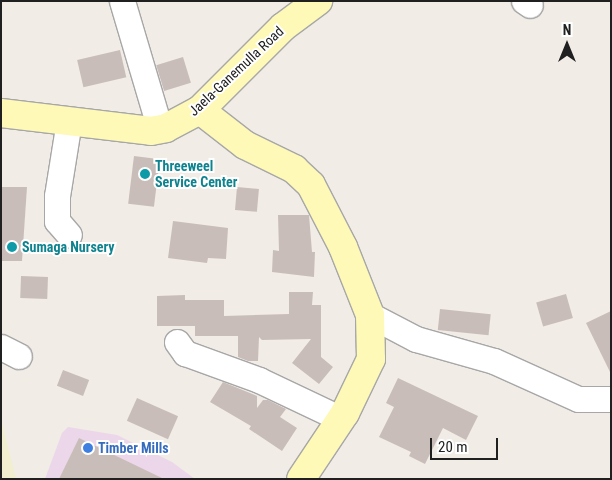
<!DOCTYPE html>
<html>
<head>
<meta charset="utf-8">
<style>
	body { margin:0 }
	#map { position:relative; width:612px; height:480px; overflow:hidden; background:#f1ece6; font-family:"Roboto Condensed",sans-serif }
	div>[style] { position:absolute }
	.industrial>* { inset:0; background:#ebd7e9 }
	.farmland>* { inset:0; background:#f1efd0 }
	.building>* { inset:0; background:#c9bdb9; transform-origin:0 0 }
	.roads { filter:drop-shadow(1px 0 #a7a7a7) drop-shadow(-1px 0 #a7a7a7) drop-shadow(0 1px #a7a7a7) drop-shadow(0 -1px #a7a7a7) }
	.street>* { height:25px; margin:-12.5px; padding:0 12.5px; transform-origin:12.5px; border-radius:12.5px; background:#fff }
	.secondary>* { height:28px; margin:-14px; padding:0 14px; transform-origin:14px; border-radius:14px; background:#fef9b7 }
	.dots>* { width:14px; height:14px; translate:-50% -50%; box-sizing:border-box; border:2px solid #fff; border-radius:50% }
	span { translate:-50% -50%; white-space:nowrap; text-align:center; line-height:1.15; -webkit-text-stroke:4px #fff; paint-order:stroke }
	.street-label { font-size:14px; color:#202020 }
	.culture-label { font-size:14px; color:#0d838f; font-weight:700 }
	.left { translate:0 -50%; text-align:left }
	.shop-label { font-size:14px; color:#366cbe; font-weight:700 }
	.frame { position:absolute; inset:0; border:2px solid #202020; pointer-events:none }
	.north { position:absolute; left:542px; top:20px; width:50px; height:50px; -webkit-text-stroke:4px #fff; paint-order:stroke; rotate:0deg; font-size:14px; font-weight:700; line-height:20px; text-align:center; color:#202020 }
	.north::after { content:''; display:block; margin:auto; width:18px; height:22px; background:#202020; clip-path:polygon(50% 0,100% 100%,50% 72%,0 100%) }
	.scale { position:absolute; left:430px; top:438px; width:68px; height:22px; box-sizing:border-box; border:2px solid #202020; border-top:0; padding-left:6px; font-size:15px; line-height:18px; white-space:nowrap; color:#202020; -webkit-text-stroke:4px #fff; paint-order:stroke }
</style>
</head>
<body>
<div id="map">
	<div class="industrial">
		<div style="clip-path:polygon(68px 427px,117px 435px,172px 462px,195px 479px,45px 479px,62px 433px)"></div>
	</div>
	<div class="farmland">
		<div style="clip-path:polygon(1px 418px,16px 479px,1px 479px)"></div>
	</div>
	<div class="building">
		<div style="left:120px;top:50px;width:28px;height:44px;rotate:77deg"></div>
		<div style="left:183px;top:57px;width:27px;height:28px;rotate:73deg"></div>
		<div style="left:134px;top:156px;width:26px;height:48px;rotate:7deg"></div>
		<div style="clip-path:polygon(1px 187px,27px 187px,22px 261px,1px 261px)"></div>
		<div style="left:237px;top:187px;width:22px;height:23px;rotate:5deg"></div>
		<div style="clip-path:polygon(278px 215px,309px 215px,312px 252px,315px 252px,314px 277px,272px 272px,273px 250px,279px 251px)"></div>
		<div style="clip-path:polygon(173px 221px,228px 228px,226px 259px,208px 258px,207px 263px,168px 258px)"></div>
		<div style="left:21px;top:276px;width:27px;height:22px;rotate:2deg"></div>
		<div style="clip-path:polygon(289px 292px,313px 292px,312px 305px,321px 305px,321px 357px,333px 367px,319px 384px,292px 363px,311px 339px,262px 340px,259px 337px,258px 361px,248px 361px,238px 357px,238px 336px,195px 336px,195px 326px,157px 326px,157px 296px,185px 295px,185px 300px,224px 300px,224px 316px,289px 314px)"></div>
		<div style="left:566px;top:294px;width:25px;height:31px;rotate:74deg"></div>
		<div style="left:440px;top:309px;width:51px;height:21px;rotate:6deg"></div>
		<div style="clip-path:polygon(611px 311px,611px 374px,586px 323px)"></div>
		<div style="left:63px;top:370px;width:28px;height:17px;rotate:21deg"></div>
		<div style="clip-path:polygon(398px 378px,478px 416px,466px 440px,443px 428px,425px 464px,409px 456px,411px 452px,379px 437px,394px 407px,386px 403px)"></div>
		<div style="clip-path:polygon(223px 382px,257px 396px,257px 408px,263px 400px,268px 400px,286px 409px,280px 417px,297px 428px,282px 451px,249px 429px,251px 426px,210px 402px)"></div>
		<div style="left:137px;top:398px;width:45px;height:25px;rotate:24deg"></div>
		<div style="clip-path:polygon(79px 438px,164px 479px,59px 479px)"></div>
	</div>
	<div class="roads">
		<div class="street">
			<div style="left:122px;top:1px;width:134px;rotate:73.5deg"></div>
			<div style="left:524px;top:1px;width:7px;rotate:34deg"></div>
			<div style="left:69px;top:121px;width:76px;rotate:99.1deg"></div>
			<div style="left:57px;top:196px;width:25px;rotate:90deg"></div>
			<div style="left:57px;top:221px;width:18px;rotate:49deg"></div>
			<div style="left:370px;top:315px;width:52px;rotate:27.6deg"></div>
			<div style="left:416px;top:339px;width:81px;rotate:15.8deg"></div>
			<div style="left:494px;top:361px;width:92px;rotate:24.3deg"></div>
			<div style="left:578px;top:399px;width:33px"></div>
			<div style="left:177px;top:342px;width:14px;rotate:54deg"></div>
			<div style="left:185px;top:353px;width:79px;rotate:20deg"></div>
			<div style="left:259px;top:380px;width:91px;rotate:25.4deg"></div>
			<div style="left:1px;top:347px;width:20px;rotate:27deg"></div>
		</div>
		<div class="secondary">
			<div style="left:200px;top:110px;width:57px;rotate:37.9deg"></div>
			<div style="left:245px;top:145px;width:55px;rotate:26.1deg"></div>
			<div style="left:294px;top:169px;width:23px;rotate:43deg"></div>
			<div style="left:311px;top:185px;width:70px;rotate:62.7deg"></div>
			<div style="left:343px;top:247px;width:73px;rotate:68.3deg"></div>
			<div style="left:370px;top:315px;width:44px;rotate:88.7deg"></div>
			<div style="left:371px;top:359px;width:60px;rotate:115.7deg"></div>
			<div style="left:345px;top:413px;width:79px;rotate:123.7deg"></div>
			<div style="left:1px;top:113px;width:151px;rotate:6.8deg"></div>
			<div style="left:151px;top:131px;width:15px;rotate:-11deg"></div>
			<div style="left:166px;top:128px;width:38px;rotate:-28deg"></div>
			<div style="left:200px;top:110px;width:117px;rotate:-45deg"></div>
			<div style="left:283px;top:27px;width:44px;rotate:-36.6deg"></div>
		</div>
	</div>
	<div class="dots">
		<div style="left:145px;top:174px;background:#0f9aa8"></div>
		<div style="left:12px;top:247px;background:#0f9aa8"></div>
		<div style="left:88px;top:448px;background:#3f7fe0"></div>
	</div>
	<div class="street-label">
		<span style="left:236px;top:71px;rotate:-43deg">Jaela-Ganemulla Road</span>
	</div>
	<div class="culture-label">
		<span class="left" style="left:155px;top:174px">Threeweel<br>Service Center</span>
		<span class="left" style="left:22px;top:247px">Sumaga Nursery</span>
	</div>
	<div class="shop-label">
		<span class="left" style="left:98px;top:448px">Timber Mills</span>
	</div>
	<div class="frame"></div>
	<div class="north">N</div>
	<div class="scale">20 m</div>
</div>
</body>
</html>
